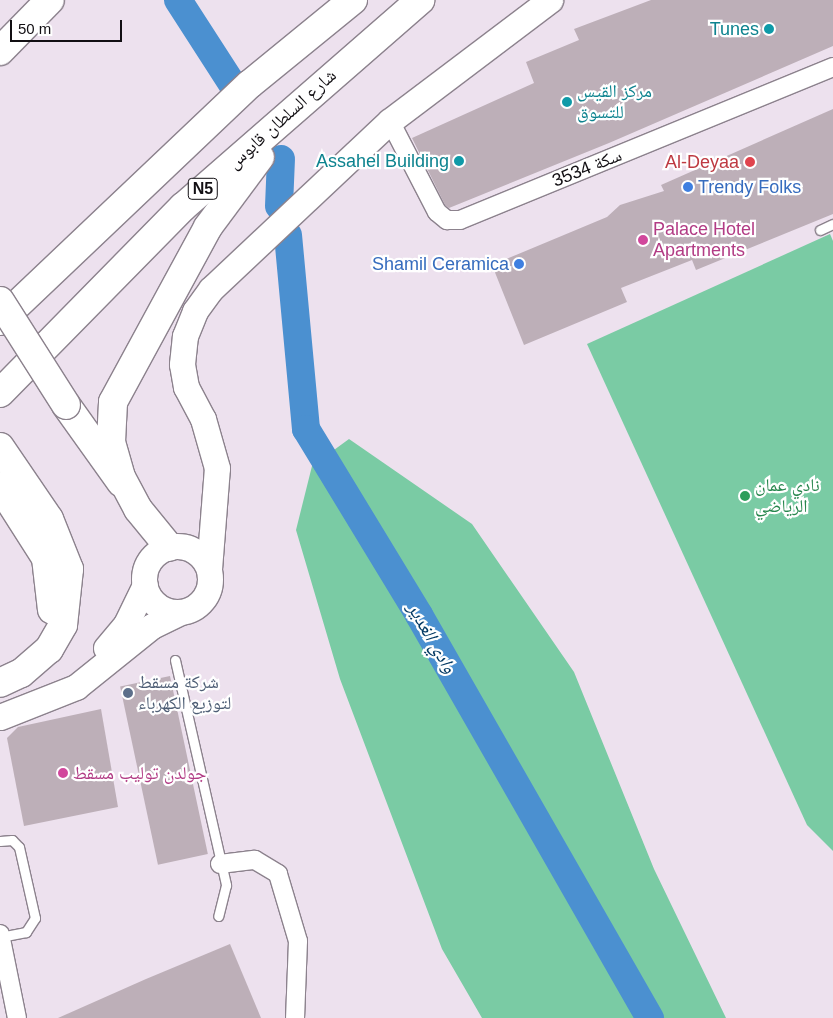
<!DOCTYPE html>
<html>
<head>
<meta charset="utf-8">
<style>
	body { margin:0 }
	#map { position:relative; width:833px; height:1018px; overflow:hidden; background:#ede1ee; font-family:Arial,"Noto Naskh Arabic",sans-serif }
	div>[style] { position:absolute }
	.green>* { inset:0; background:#7acba4 }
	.river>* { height:28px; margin:-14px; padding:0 14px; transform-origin:14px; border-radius:14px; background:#4b90d0 }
	.building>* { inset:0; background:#bdafb8; transform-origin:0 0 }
	.roads { filter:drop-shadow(1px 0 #8c828d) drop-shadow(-1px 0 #8c828d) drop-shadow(0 1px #8c828d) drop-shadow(0 -1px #8c828d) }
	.lane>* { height:9px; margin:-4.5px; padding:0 4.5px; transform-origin:4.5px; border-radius:4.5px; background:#fff }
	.street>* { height:18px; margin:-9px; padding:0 9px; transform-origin:9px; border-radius:9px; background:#fff }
	.secondary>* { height:25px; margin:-12.5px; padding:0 12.5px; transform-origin:12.5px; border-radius:12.5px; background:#fff }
	.secondary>.ring { margin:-12.5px; padding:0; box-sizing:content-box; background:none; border:25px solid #fff; border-radius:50% }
	.primary>* { height:28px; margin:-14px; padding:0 14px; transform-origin:14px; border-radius:14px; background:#fff }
	.highway>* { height:28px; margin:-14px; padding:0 14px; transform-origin:14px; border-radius:14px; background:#fff }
	.bridges { filter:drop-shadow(1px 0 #8c828d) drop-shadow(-1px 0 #8c828d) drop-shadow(0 1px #8c828d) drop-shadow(0 -1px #8c828d) }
	.primary-bridge>* { height:28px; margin:-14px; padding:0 14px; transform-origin:14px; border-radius:14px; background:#fff }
	.dots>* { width:14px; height:14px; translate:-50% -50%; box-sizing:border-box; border:2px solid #fff; border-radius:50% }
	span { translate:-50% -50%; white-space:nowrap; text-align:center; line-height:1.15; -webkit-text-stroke:4.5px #fff; paint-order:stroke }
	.shield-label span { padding:1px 4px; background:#fff; border:1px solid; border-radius:4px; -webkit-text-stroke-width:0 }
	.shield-label { font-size:16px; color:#120f13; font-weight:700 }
	.culture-label { font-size:18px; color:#0d838f }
	.right { translate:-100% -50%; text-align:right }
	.left { translate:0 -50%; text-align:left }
	.street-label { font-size:18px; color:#120f13 }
	.health-label { font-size:18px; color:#be3a42 }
	.shop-label { font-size:18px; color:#366cbe }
	.hotel-label { font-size:18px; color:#b23c85 }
	.leisure-label { font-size:18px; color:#27864d }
	.service-label { font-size:18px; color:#4e5e75 }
	.water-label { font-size:19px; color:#043a64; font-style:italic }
	.scale { position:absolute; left:10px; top:20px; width:112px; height:22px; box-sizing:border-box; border:2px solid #120f13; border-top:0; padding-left:6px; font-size:15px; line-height:18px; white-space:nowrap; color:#120f13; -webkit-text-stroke:4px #fff; paint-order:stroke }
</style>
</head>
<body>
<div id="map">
	<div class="green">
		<div style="clip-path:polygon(830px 234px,833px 241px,833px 851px,807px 825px,587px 344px)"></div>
		<div style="clip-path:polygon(349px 439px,472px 524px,574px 672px,654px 869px,726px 1018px,482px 1018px,442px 949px,340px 679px,296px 530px,312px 466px)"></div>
	</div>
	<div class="river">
		<div style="left:178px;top:0;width:107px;rotate:57.2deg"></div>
		<div style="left:279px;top:206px;width:47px;rotate:-87.6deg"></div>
		<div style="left:288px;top:235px;width:195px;rotate:84.7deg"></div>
		<div style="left:306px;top:429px;width:218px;rotate:58.7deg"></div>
		<div style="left:419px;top:615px;width:465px;rotate:60.2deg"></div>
	</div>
	<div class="building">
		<div style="clip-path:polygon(651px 0,833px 0,833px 46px,609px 143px,449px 208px,445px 205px,412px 138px,534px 83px,526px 62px,579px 40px,574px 29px)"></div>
		<div style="clip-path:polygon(833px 109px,833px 214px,696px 270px,692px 260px,621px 288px,627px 302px,524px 345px,492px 265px,607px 217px,620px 205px,664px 191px,661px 185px)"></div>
		<div style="left:170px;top:676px;width:182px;height:51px;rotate:78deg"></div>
		<div style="clip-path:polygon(101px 709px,118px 807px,24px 826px,7px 738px,18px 727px)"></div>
		<div style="clip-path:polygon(230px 944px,261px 1018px,58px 1018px,146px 979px)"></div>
	</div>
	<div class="roads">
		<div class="lane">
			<div style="left:820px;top:230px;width:14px;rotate:-25deg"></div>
			<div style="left:175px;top:660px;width:231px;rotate:77.2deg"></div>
			<div style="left:226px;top:885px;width:32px;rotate:104deg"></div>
			<div style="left:0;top:841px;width:12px;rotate:-5deg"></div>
			<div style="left:12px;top:840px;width:10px;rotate:45deg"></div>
			<div style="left:19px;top:847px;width:73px;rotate:77.3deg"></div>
			<div style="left:35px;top:918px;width:17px;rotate:123deg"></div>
			<div style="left:26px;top:932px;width:25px;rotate:169deg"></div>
		</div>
		<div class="street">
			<div style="left:390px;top:121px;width:102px;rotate:62.7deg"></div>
			<div style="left:437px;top:212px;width:13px;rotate:39deg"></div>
			<div style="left:447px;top:220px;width:13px"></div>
			<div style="left:460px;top:220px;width:403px;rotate:-22.3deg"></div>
			<div style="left:220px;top:864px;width:35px;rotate:-7deg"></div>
			<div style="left:255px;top:860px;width:27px;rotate:31deg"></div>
			<div style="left:278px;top:874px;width:70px;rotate:73.4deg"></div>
			<div style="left:298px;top:941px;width:77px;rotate:92.2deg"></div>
			<div style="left:0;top:934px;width:86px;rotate:78.6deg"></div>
		</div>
		<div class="secondary">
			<div class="ring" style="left:144px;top:546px;width:41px;height:41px"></div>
			<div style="left:209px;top:569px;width:101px;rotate:-85.5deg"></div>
			<div style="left:217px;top:468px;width:51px;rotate:-105.9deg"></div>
			<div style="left:203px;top:419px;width:36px;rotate:-118deg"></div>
			<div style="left:186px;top:387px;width:23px;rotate:-100deg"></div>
			<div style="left:182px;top:364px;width:28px;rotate:-84deg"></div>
			<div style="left:185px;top:336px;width:27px;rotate:-68deg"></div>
			<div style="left:195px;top:311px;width:27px;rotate:-54deg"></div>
			<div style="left:211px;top:289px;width:245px;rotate:-43.2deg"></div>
			<div style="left:390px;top:121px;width:201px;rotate:-37.1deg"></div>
			<div style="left:106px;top:648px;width:31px;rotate:-50deg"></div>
			<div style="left:126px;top:624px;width:43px;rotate:-64deg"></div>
			<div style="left:0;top:717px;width:82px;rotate:-21.5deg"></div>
			<div style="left:76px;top:687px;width:97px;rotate:-38.8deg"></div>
			<div style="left:152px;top:626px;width:32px;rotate:-26deg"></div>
		</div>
		<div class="primary">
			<div style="left:0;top:51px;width:71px;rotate:-45.6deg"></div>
			<div style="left:66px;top:405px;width:95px;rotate:54.5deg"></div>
		</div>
		<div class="highway">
			<div style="left:0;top:321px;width:344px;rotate:-43.5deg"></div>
			<div style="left:250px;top:84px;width:133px;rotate:-39.2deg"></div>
			<div style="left:0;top:393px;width:261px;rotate:-45.5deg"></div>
			<div style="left:183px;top:207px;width:315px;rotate:-41.1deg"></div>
			<div style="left:0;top:447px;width:87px;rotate:55.8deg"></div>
			<div style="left:49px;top:519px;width:54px;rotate:68.2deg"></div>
			<div style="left:69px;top:569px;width:56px;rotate:96.1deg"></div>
			<div style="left:63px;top:625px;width:28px;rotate:120deg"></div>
			<div style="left:49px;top:649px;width:37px;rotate:139deg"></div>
			<div style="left:21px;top:673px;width:23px;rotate:155deg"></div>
			<div style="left:0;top:486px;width:85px;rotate:57.4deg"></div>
			<div style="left:46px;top:558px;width:52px;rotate:83.4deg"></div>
			<div style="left:169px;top:547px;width:49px;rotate:-129.2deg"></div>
			<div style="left:138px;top:509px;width:36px;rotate:-118deg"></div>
			<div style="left:121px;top:477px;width:36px;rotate:-106deg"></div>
			<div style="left:111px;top:442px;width:40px;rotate:-87.1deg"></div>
			<div style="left:113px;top:402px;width:199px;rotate:-61.5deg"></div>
			<div style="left:208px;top:227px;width:87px;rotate:-53.4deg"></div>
		</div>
	</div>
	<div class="bridges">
		<div class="primary-bridge">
			<div style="left:0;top:301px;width:123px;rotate:57.6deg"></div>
		</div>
	</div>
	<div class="dots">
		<div style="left:769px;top:29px;background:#0f9aa8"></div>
		<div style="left:567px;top:102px;background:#0f9aa8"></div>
		<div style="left:459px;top:161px;background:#0f9aa8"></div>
		<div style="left:750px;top:162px;background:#e0444e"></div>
		<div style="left:688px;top:187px;background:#3f7fe0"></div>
		<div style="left:643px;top:240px;background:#d1479c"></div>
		<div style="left:519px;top:264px;background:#3f7fe0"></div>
		<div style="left:745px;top:496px;background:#2e9e5b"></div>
		<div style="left:128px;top:693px;background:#5c6f8a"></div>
		<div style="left:63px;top:773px;background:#d1479c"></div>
	</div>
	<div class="shield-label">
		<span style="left:203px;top:189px">N5</span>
	</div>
	<div class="culture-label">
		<span class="right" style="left:759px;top:29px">Tunes</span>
		<span class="left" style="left:577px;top:102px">مركز القيس<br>للتسوق</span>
		<span class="right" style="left:449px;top:161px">Assahel Building</span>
	</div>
	<div class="street-label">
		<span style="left:282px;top:119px;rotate:-42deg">شارع السلطان قابوس</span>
		<span style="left:587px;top:168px;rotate:-22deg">سكة 3534</span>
	</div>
	<div class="health-label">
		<span class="right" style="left:739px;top:162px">Al-Deyaa</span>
	</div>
	<div class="shop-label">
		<span class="left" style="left:698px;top:187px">Trendy Folks</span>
		<span class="right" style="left:509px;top:264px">Shamil Ceramica</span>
	</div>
	<div class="hotel-label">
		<span class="left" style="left:653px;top:240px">Palace Hotel<br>Apartments</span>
		<span class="left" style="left:73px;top:773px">جولدن توليب مسقط</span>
	</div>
	<div class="leisure-label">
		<span class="left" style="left:755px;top:496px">نادي عمان<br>الرياضي</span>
	</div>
	<div class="service-label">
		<span class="left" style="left:138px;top:693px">شركة مسقط<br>لتوزيع الكهرباء</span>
	</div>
	<div class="water-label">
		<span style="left:432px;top:638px;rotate:60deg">وادي الغدير</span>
	</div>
	<div class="scale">50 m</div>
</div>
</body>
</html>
